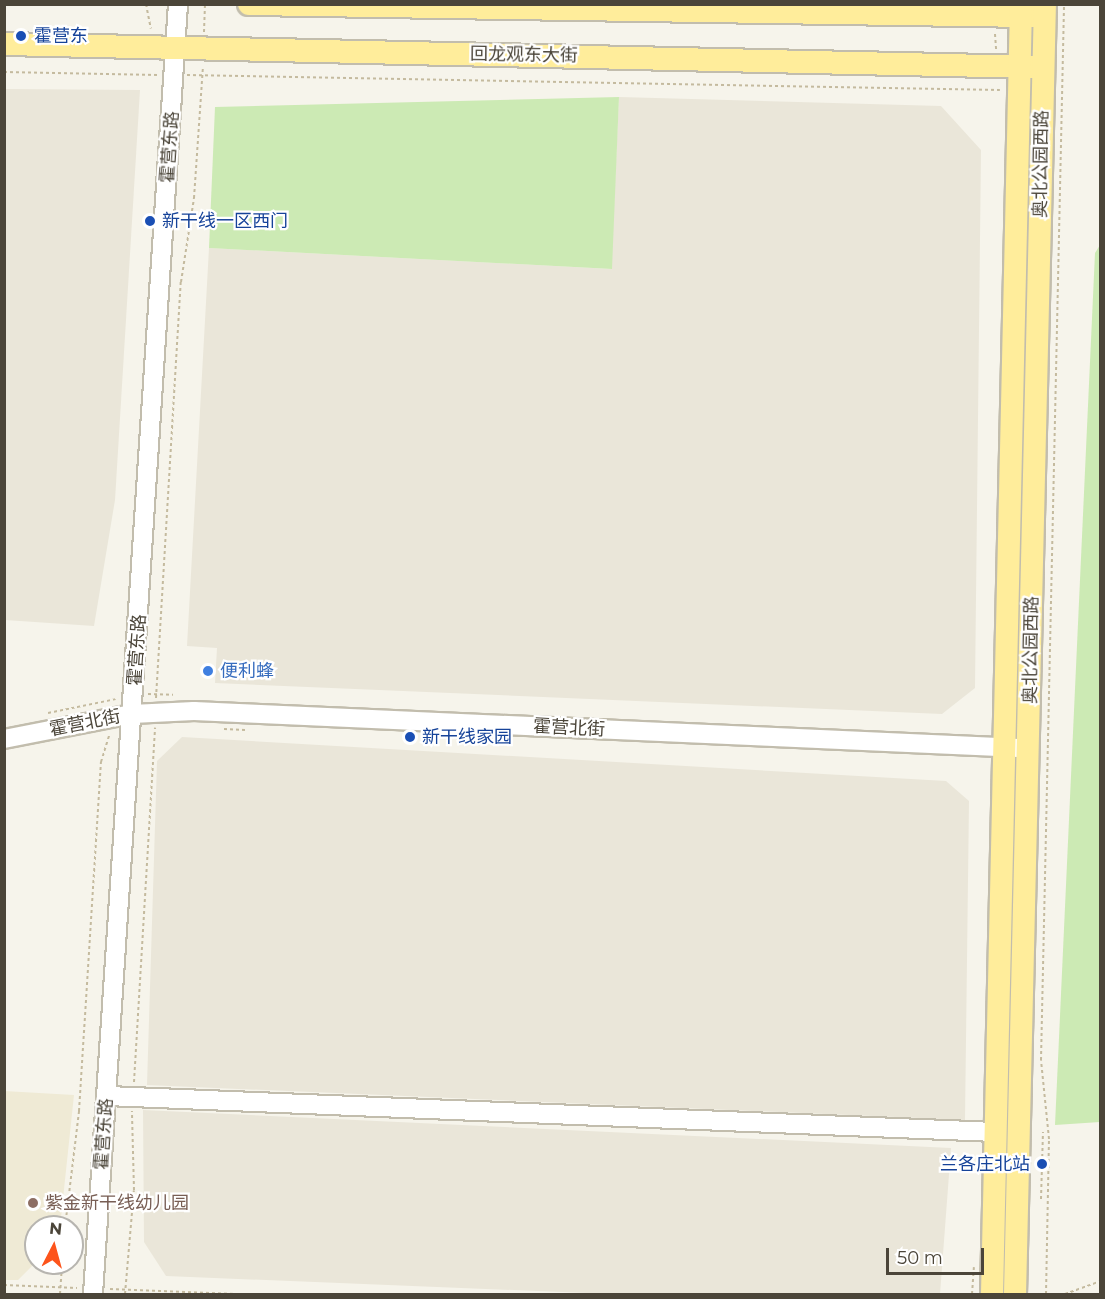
<!DOCTYPE html>
<html>
<head>
<meta charset="utf-8">
<style>
	body { margin:0 }
	#map { position:relative; width:1105px; height:1299px; overflow:hidden; background:#f6f4eb; font-family:Montserrat,"Noto Sans SC",sans-serif }
	div>[style] { position:absolute }
	.residential>* { inset:0; background:#eae6d9 }
	.education>* { inset:0; background:#efead5 }
	.green>* { inset:0; background:#cceab4 }
	.path>* { height:2px; margin-top:-1px; transform-origin:0; background:repeating-linear-gradient(90deg,#c4ba9e 0 3px,transparent 0 6px) }
	.roads { filter:drop-shadow(2px 0 #c2bdad) drop-shadow(-2px 0 #c2bdad) drop-shadow(0 2px #c2bdad) drop-shadow(0 -2px #c2bdad) }
	.minor>* { height:18px; margin:-9px; padding:0 9px; transform-origin:9px; border-radius:9px; background:#fff }
	.major>* { height:22px; margin:-11px; padding:0 11px; transform-origin:11px; border-radius:11px; background:#ffed9b }
	.dots>* { width:16px; height:16px; translate:-50% -50%; box-sizing:border-box; border:3px solid #fff; border-radius:50% }
	span { translate:-50% -50%; white-space:nowrap; text-align:center; line-height:1.15; -webkit-text-stroke:4.5px #fff; paint-order:stroke }
	.transit-label { font-size:18px; color:#164399 }
	.left { translate:0 -50%; text-align:left }
	.right { translate:-100% -50%; text-align:right }
	.street-label { font-size:18px; color:#4b4539 }
	.shop-label { font-size:18px; color:#366cbe }
	.education-label { font-size:18px; color:#785e54 }
	.frame { position:absolute; inset:0; border:6px solid #4b4539; pointer-events:none }
	.north { position:absolute; left:24px; top:1215px; width:60px; height:60px; box-sizing:border-box; background:#fff; border:2px solid #b7b5b0; border-radius:50%; rotate:6deg; font-size:16px; font-weight:700; line-height:24px; text-align:center; color:#4b4539 }
	.north::after { content:''; display:block; margin:auto; width:21px; height:27px; background:#fd541b; clip-path:polygon(50% 0,100% 100%,50% 72%,0 100%) }
	.scale { position:absolute; left:886px; top:1248px; width:98px; height:27px; box-sizing:border-box; border:3px solid #4b4539; border-top:0; padding-left:8px; font-size:18px; line-height:21px; white-space:nowrap; color:#4b4539; -webkit-text-stroke:4px #fff; paint-order:stroke }
</style>
</head>
<body>
<div id="map">
	<div class="residential">
		<div style="clip-path:polygon(4px 89px,140px 90px,115px 500px,94px 626px,5px 620px)"></div>
		<div style="clip-path:polygon(619px 97px,941px 106px,981px 150px,975px 688px,942px 714px,215px 683px,217px 648px,187px 646px,209px 248px,611px 269px)"></div>
		<div style="clip-path:polygon(182px 737px,946px 781px,969px 801px,965px 1120px,147px 1085px,157px 761px)"></div>
		<div style="clip-path:polygon(143px 1110px,951px 1148px,940px 1294px,611px 1294px,166px 1276px,144px 1242px)"></div>
	</div>
	<div class="education">
		<div style="clip-path:polygon(4px 1091px,74px 1095px,60px 1227px,36px 1227px,36px 1262px,18px 1280px,5px 1280px)"></div>
	</div>
	<div class="green">
		<div style="clip-path:polygon(619px 97px,612px 269px,209px 248px,215px 107px)"></div>
		<div style="clip-path:polygon(1100px 245px,1100px 1122px,1055px 1125px,1095px 253px)"></div>
	</div>
	<div class="path">
		<div style="left:146px;top:4px;width:25px;rotate:79deg"></div>
		<div style="left:204px;top:32px;width:28px;rotate:-88deg"></div>
		<div style="left:995px;top:34px;width:15px;rotate:86deg"></div>
		<div style="left:4px;top:72px;width:154px;rotate:1.1deg"></div>
		<div style="left:187px;top:75px;width:813px;rotate:1.06deg"></div>
		<div style="left:148px;top:694px;width:25px;rotate:2deg"></div>
		<div style="left:156px;top:698px;width:417px;rotate:-86.6deg"></div>
		<div style="left:181px;top:282px;width:85px;rotate:-81.2deg"></div>
		<div style="left:194px;top:198px;width:131px;rotate:-86.1deg"></div>
		<div style="left:48px;top:713px;width:69px;rotate:-11.6deg"></div>
		<div style="left:224px;top:729px;width:21px;rotate:3deg"></div>
		<div style="left:134px;top:1082px;width:355px;rotate:-86.6deg"></div>
		<div style="left:1041px;top:1199px;width:67px;rotate:-88.3deg"></div>
		<div style="left:65px;top:1227px;width:117px;rotate:-83.1deg"></div>
		<div style="left:79px;top:1111px;width:350px;rotate:-86.4deg"></div>
		<div style="left:101px;top:762px;width:28px;rotate:-73deg"></div>
		<div style="left:4px;top:1285px;width:73px;rotate:2.4deg"></div>
		<div style="left:110px;top:1289px;width:126px;rotate:2.3deg"></div>
		<div style="left:60px;top:1294px;width:31px;rotate:-86deg"></div>
		<div style="left:125px;top:1294px;width:104px;rotate:-85.1deg"></div>
		<div style="left:134px;top:1190px;width:79px;rotate:-91.5deg"></div>
		<div style="left:972px;top:1294px;width:27px;rotate:-86deg"></div>
		<div style="left:1046px;top:1294px;width:155px;rotate:-88.9deg"></div>
		<div style="left:1049px;top:1139px;width:79px;rotate:-95.8deg"></div>
		<div style="left:1041px;top:1060px;width:1056px;rotate:-88.75deg"></div>
		<div style="left:1065px;top:1294px;width:37px;rotate:-20deg"></div>
	</div>
	<div class="roads">
		<div class="minor">
			<div style="left:4px;top:739px;width:130px;rotate:-11.1deg"></div>
			<div style="left:132px;top:714px;width:62px;rotate:-2.8deg"></div>
			<div style="left:194px;top:711px;width:825px;rotate:2.57deg"></div>
			<div style="left:107px;top:1096px;width:891px;rotate:2.32deg"></div>
			<div style="left:93px;top:1294px;width:1293px;rotate:-86.23deg"></div>
		</div>
		<div class="major">
			<div style="left:249px;top:4px;width:785px;rotate:0.88deg"></div>
			<div style="left:4px;top:44px;width:1031px;rotate:1.28deg"></div>
			<div style="left:992px;top:1294px;width:1290px;rotate:-88.71deg"></div>
			<div style="left:1015px;top:1294px;width:1290px;rotate:-88.67deg"></div>
		</div>
	</div>
	<div class="dots">
		<div style="left:21px;top:36px;background:#1a4fb4"></div>
		<div style="left:150px;top:221px;background:#1a4fb4"></div>
		<div style="left:208px;top:671px;background:#3f7fe0"></div>
		<div style="left:410px;top:737px;background:#1a4fb4"></div>
		<div style="left:1042px;top:1164px;background:#1a4fb4"></div>
		<div style="left:33px;top:1203px;background:#8d6e63"></div>
	</div>
	<div class="transit-label">
		<span class="left" style="left:34px;top:36px">霍营东</span>
		<span class="left" style="left:162px;top:221px">新干线一区西门</span>
		<span class="left" style="left:422px;top:737px">新干线家园</span>
		<span class="right" style="left:1030px;top:1164px">兰各庄北站</span>
	</div>
	<div class="street-label">
		<span style="left:524px;top:55px;rotate:1deg">回龙观东大街</span>
		<span style="left:170px;top:147px;rotate:-86deg">霍营东路</span>
		<span style="left:1041px;top:164px;rotate:-89deg">奥北公园西路</span>
		<span style="left:137px;top:650px;rotate:-86deg">霍营东路</span>
		<span style="left:1031px;top:650px;rotate:-89deg">奥北公园西路</span>
		<span style="left:85px;top:723px;rotate:-11deg">霍营北街</span>
		<span style="left:569px;top:728px;rotate:3deg">霍营北街</span>
		<span style="left:104px;top:1134px;rotate:-86deg">霍营东路</span>
	</div>
	<div class="shop-label">
		<span class="left" style="left:220px;top:671px">便利蜂</span>
	</div>
	<div class="education-label">
		<span class="left" style="left:45px;top:1203px">紫金新干线幼儿园</span>
	</div>
	<div class="frame"></div>
	<div class="north">N</div>
	<div class="scale">50 m</div>
</div>
</body>
</html>
